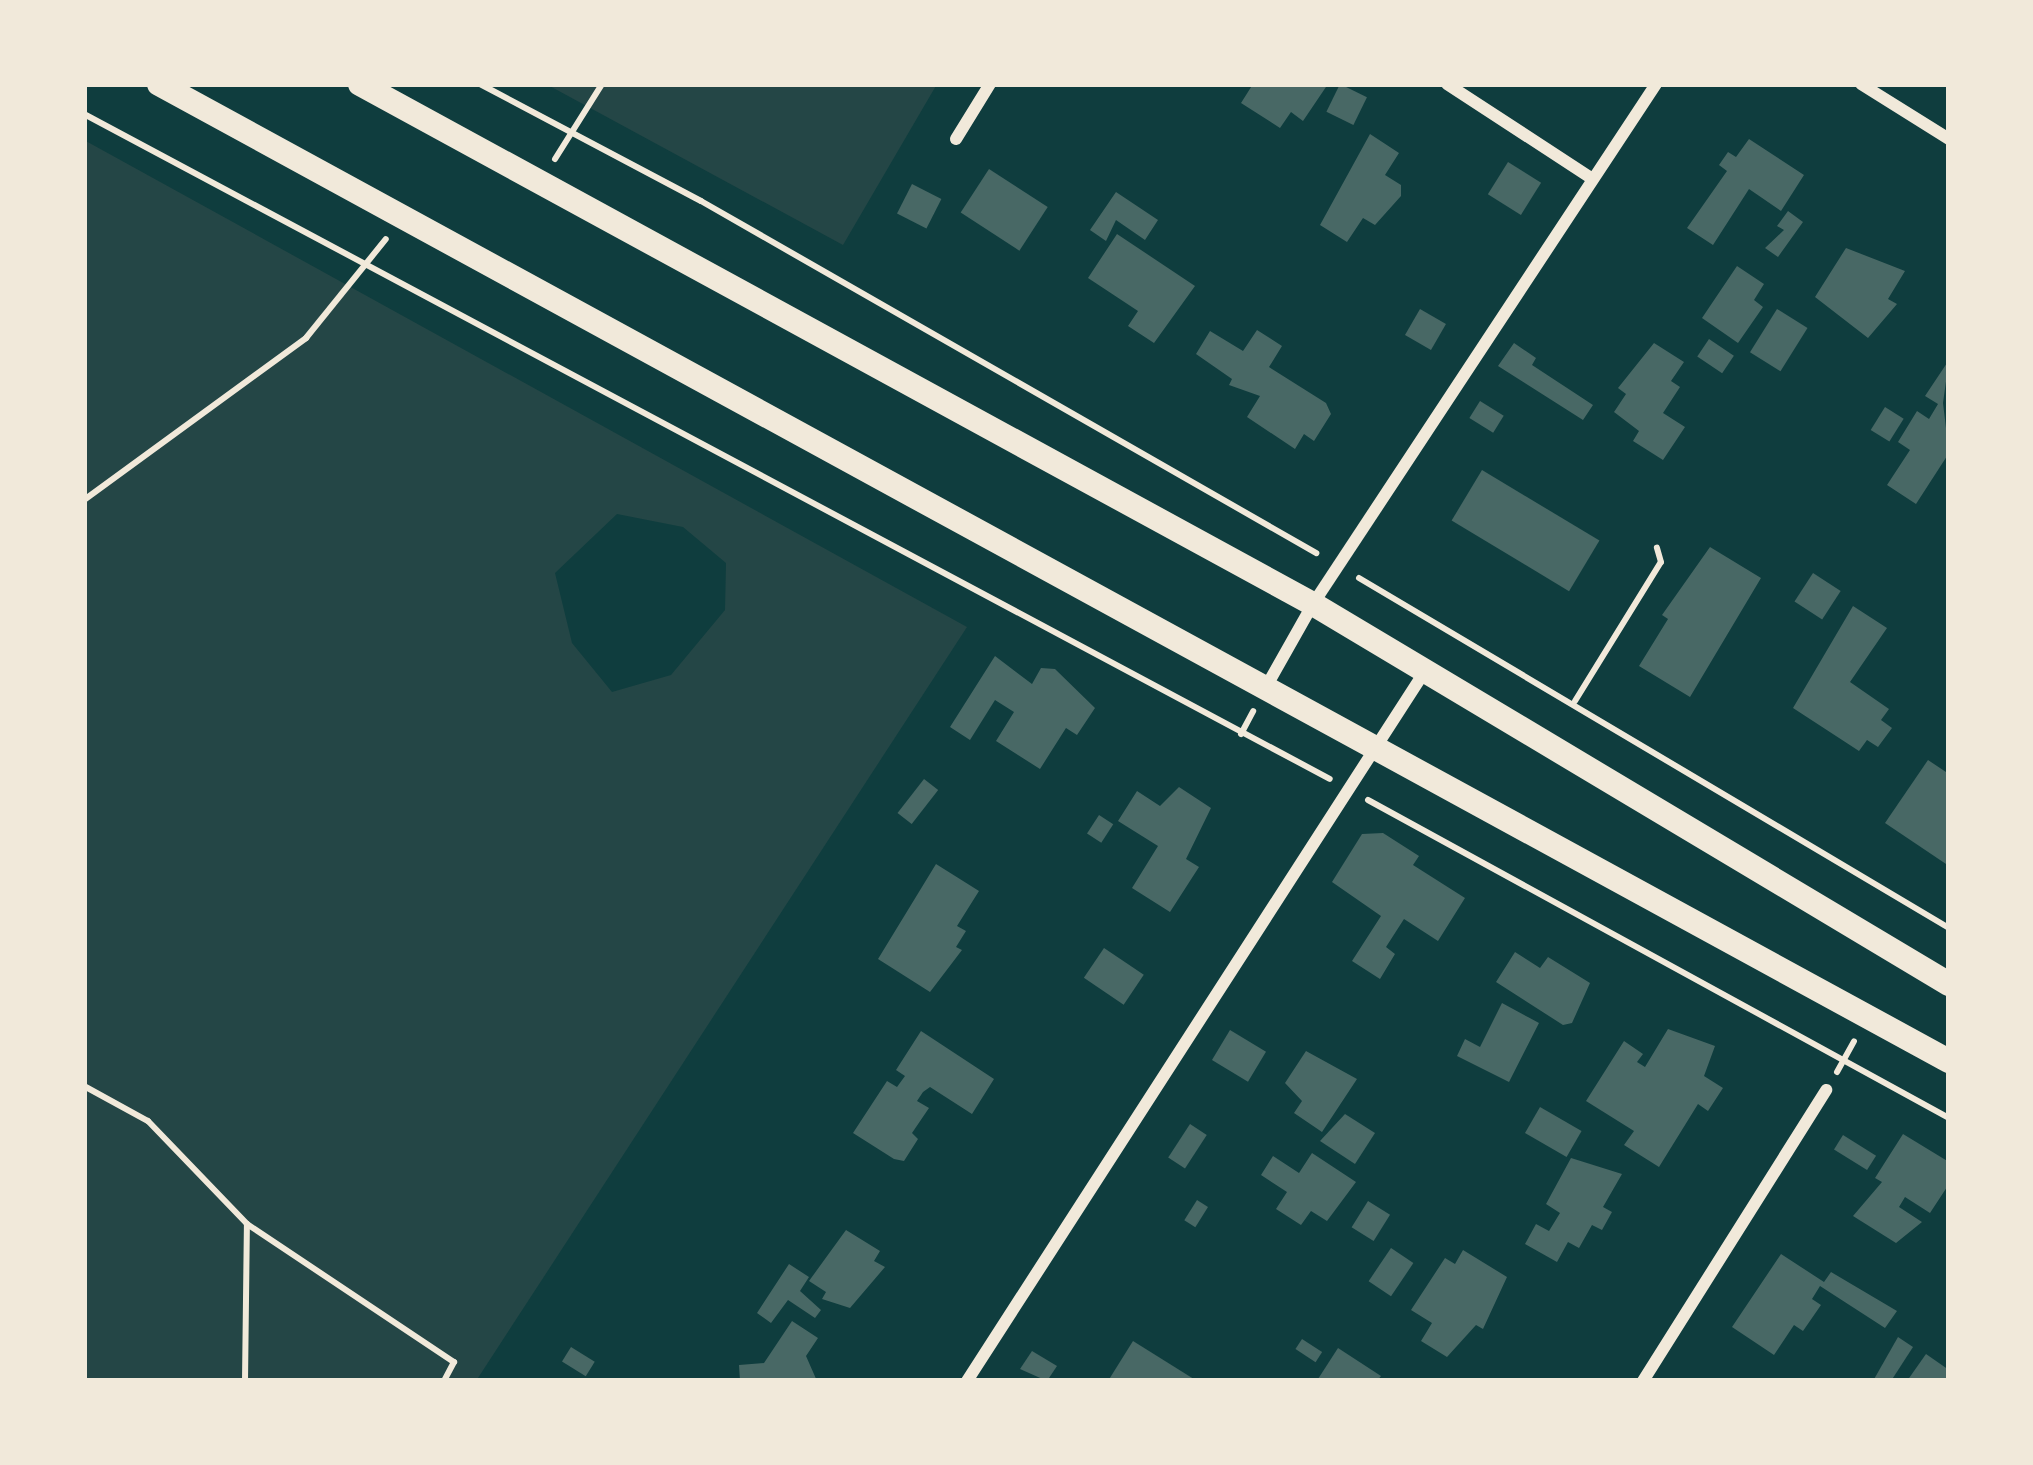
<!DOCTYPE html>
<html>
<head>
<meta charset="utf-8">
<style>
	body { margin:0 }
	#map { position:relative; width:2033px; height:1465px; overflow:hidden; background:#0f3d3e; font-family:Lora,serif }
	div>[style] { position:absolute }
	.green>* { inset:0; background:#244646 }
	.building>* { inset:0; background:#486865; transform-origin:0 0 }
	.path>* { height:6px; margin:-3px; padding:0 3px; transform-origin:3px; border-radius:3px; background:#f1e9da }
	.minor>* { height:12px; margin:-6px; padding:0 6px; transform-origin:6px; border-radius:6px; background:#f1e9da }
	.secondary>* { height:24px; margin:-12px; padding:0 12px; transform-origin:12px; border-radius:12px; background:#f1e9da }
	span { translate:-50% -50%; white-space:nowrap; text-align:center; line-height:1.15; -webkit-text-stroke:12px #f1e9da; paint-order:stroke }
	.frame { position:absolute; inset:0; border:87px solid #f1e9da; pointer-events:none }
</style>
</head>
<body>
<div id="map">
	<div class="green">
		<div style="clip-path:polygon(546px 84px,937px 84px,843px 245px)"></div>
		<div style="clip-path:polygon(evenodd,84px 140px,967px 627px,476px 1381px,84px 1381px,84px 140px,617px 514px,683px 527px,726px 563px,725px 610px,671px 675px,612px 692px,572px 643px,555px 573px,617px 514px)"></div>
	</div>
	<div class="building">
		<div style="clip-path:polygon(1253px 84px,1328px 84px,1303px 121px,1291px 112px,1280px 128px,1241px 103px)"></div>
		<div style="left:1340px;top:84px;width:30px;height:31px;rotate:26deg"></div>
		<div style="clip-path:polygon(1370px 134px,1399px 153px,1385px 175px,1401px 185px,1401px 196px,1375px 225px,1363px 218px,1347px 242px,1320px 225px)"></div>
		<div style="clip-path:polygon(1749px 139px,1804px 175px,1781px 211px,1749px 189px,1713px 245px,1687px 228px,1727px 171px,1719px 165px,1728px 152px,1736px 157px)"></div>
		<div style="left:1508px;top:162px;width:39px;height:38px;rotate:32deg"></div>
		<div style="left:989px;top:169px;width:70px;height:52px;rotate:33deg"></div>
		<div style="left:912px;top:184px;width:33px;height:33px;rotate:27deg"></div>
		<div style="clip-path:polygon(1116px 192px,1158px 220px,1145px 240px,1116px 220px,1106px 241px,1090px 230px)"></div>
		<div style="clip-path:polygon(1788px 211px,1803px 222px,1778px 257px,1765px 248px,1784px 230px,1777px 226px)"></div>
		<div style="clip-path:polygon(1117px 234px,1195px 286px,1154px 343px,1128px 326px,1138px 311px,1088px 278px)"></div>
		<div style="clip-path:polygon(1846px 248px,1905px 271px,1888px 299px,1897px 304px,1868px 338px,1815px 297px)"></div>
		<div style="clip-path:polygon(1737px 266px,1764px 284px,1754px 300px,1763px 307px,1738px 343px,1702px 318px)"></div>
		<div style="left:1420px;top:309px;width:30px;height:30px;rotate:30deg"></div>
		<div style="left:1777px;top:309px;width:36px;height:51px;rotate:32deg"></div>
		<div style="clip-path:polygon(1257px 330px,1282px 346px,1269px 367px,1326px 403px,1331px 414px,1314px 441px,1304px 434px,1295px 449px,1247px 417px,1260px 396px,1229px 385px,1232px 379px,1196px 354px,1210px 331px,1243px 351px)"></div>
		<div style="left:1709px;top:339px;width:30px;height:21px;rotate:34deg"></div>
		<div style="clip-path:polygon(1514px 343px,1536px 358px,1532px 365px,1593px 405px,1583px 420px,1498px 366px)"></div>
		<div style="clip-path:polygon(1654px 343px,1684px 362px,1671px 381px,1680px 387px,1663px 413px,1685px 427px,1663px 460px,1633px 441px,1639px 431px,1614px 412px,1626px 394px,1618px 388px)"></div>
		<div style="clip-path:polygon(1949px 360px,1943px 403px,1949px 453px,1916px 504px,1887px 485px,1910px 450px,1898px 442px,1917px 411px,1929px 419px,1938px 404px,1925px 396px)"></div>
		<div style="left:1480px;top:401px;width:28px;height:20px;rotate:32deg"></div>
		<div style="left:1885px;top:407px;width:22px;height:27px;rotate:32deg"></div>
		<div style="left:1482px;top:470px;width:137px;height:59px;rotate:31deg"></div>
		<div style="clip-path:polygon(1710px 547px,1761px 578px,1690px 697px,1639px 666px,1668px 619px,1662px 615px)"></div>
		<div style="left:1813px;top:573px;width:33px;height:34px;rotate:33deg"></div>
		<div style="clip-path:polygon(1853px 606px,1887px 628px,1850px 682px,1889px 709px,1881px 720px,1892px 728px,1878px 747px,1867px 740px,1859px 751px,1793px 708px)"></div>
		<div style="clip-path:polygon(995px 656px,1032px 684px,1041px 668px,1055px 669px,1095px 708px,1077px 735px,1066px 728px,1040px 769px,996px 741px,1014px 712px,995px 700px,970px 740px,950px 727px)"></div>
		<div style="clip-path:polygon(1928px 760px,1949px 774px,1949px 866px,1885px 823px)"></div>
		<div style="left:924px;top:779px;width:18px;height:43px;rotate:38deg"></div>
		<div style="clip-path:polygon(1179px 787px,1211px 808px,1186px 859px,1199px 867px,1170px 912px,1132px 888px,1158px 846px,1118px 821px,1137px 791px,1160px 806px)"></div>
		<div style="left:1099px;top:815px;width:17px;height:22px;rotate:33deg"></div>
		<div style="clip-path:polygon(1383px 833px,1419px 856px,1413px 865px,1465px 898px,1438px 941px,1404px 919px,1386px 947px,1395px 954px,1380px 979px,1352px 961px,1381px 916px,1332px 882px,1362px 834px)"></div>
		<div style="clip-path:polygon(936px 864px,979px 891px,957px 926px,966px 931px,956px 947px,962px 950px,930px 992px,878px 959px)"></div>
		<div style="left:1104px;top:948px;width:48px;height:36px;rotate:34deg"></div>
		<div style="clip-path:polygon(1515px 952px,1540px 968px,1548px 957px,1590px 983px,1572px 1023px,1563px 1025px,1496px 982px)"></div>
		<div style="clip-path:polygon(1502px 1003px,1539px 1023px,1509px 1082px,1457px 1056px,1465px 1039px,1480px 1047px)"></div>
		<div style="clip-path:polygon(1668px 1029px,1715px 1046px,1704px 1076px,1723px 1088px,1708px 1111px,1698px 1104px,1659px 1167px,1624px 1145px,1634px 1131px,1586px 1101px,1624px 1041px,1643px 1054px,1637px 1062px,1645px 1067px)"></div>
		<div style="left:1230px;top:1030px;width:42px;height:35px;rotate:31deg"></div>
		<div style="clip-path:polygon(921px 1031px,994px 1079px,972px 1114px,930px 1087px,923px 1092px,917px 1101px,929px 1108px,912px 1133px,918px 1139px,904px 1161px,894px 1159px,853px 1133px,887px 1081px,897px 1087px,905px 1076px,896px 1070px)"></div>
		<div style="clip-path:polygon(1306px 1051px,1357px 1079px,1322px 1132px,1294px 1113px,1302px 1101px,1285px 1083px)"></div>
		<div style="left:1540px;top:1107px;width:48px;height:30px;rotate:30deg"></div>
		<div style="clip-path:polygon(1345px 1114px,1375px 1133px,1355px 1164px,1320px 1141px)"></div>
		<div style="left:1190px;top:1124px;width:20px;height:40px;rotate:33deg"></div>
		<div style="clip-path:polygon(1903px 1134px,1949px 1162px,1949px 1184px,1930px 1213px,1905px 1197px,1899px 1207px,1922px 1222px,1896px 1243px,1853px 1216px,1882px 1182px,1875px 1178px)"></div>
		<div style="left:1843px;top:1135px;width:39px;height:17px;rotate:32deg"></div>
		<div style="clip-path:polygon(1312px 1153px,1356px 1182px,1327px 1221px,1311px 1211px,1301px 1225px,1276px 1209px,1287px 1192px,1261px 1175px,1273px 1156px,1299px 1173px)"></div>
		<div style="clip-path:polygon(1571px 1158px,1622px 1174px,1603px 1207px,1612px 1212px,1602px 1230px,1592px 1225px,1579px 1248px,1568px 1242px,1557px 1262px,1525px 1244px,1536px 1224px,1549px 1231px,1560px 1213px,1546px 1204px)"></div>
		<div style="left:1197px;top:1200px;width:13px;height:24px;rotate:32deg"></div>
		<div style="left:1368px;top:1201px;width:26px;height:31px;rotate:32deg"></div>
		<div style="clip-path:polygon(846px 1230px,880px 1251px,874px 1261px,885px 1267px,850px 1308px,822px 1299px,826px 1292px,809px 1281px)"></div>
		<div style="left:1391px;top:1248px;width:27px;height:40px;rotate:34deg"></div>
		<div style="clip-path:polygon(1463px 1250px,1507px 1277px,1483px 1329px,1476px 1325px,1447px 1357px,1421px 1341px,1432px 1323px,1411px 1310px,1445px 1258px,1455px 1264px)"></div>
		<div style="clip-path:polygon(1781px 1254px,1824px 1282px,1831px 1272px,1897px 1311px,1885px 1328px,1820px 1286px,1812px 1299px,1821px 1305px,1803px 1331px,1794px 1325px,1774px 1355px,1732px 1327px)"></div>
		<div style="clip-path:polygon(789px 1264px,809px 1277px,800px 1291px,821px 1310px,815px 1318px,788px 1300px,771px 1323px,757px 1313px)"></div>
		<div style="clip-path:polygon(792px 1321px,818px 1338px,806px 1356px,817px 1381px,740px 1381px,739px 1365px,764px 1363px)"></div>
		<div style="clip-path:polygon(1898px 1337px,1913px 1347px,1891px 1381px,1873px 1381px)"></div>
		<div style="left:1302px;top:1339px;width:24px;height:12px;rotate:33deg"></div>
		<div style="clip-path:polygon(1133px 1341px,1197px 1381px,1108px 1381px)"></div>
		<div style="left:571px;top:1347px;width:28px;height:17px;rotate:32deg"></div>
		<div style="clip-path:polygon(1338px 1348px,1381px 1376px,1377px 1381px,1318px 1379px)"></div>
		<div style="clip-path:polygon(1032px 1351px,1057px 1366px,1047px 1381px,1020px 1369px)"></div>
		<div style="clip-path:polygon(1926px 1354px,1949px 1370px,1949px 1381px,1907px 1381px)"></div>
	</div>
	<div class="path">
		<div style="left:480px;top:84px;width:250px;rotate:27.9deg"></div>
		<div style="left:701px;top:201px;width:709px;rotate:29.78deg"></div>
		<div style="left:84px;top:114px;width:1412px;rotate:28.09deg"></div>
		<div style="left:555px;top:159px;width:89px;rotate:-57.9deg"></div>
		<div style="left:84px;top:500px;width:275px;rotate:-36.1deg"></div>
		<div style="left:306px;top:338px;width:127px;rotate:-51.1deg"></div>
		<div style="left:1359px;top:578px;width:686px;rotate:30.68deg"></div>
		<div style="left:1575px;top:701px;width:163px;rotate:-58.3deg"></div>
		<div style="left:1661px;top:562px;width:15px;rotate:-106deg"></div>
		<div style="left:1241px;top:734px;width:26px;rotate:-62deg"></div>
		<div style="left:1368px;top:800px;width:662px;rotate:28.69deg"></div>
		<div style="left:1837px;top:1072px;width:35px;rotate:-61deg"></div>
		<div style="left:84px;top:1086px;width:73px;rotate:28.7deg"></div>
		<div style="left:148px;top:1121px;width:143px;rotate:46.1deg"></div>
		<div style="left:247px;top:1224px;width:249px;rotate:33.7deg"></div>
		<div style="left:454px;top:1362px;width:21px;rotate:118deg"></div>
		<div style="left:245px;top:1381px;width:157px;rotate:-89.3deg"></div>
	</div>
	<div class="minor">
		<div style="left:1447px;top:84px;width:172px;rotate:33.1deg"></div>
		<div style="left:1861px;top:84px;width:104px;rotate:32deg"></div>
		<div style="left:956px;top:139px;width:65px;rotate:-58.3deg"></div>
		<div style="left:1266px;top:687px;width:95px;rotate:-60.5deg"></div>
		<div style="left:1313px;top:604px;width:623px;rotate:-56.59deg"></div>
		<div style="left:967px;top:1381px;width:845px;rotate:-57.18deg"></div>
		<div style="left:1643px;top:1381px;width:344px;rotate:-57.8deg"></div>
	</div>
	<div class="secondary">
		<div style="left:159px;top:84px;width:2039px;rotate:28.63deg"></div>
		<div style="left:360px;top:84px;width:1086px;rotate:28.62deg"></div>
		<div style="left:1313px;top:604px;width:741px;rotate:30.86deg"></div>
	</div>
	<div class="frame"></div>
</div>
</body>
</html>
